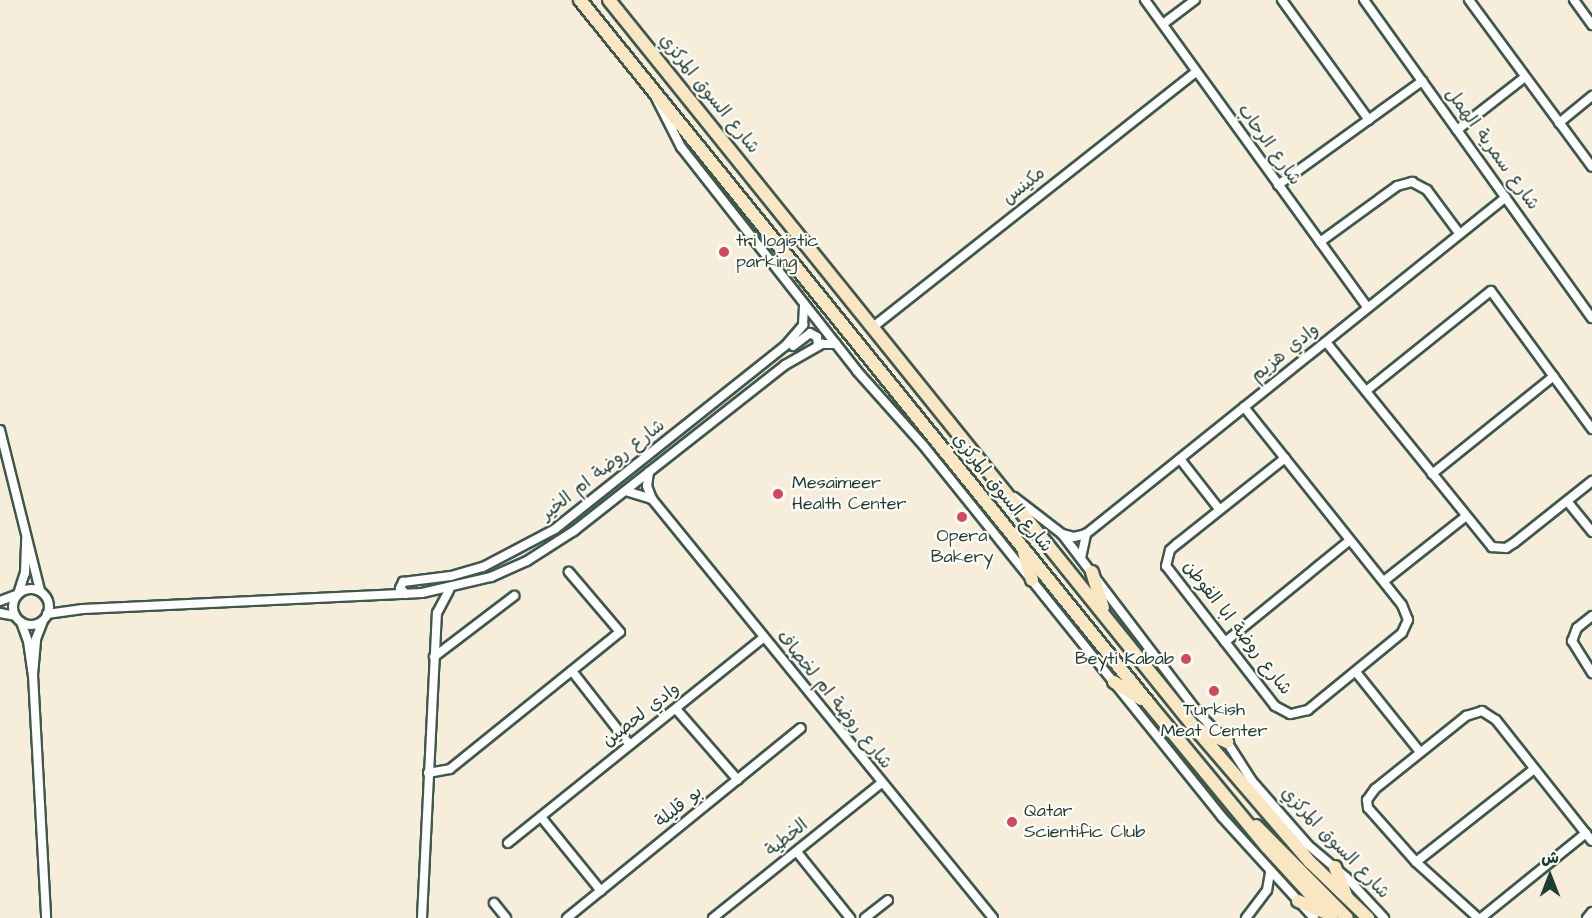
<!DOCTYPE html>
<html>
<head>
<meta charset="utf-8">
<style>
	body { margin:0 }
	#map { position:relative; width:1592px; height:918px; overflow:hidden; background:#f6eedb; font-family:"Architects Daughter","Playpen Sans Arabic",sans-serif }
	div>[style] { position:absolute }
	.roads { filter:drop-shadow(2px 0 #3f584d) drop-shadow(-2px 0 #3f584d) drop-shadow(0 2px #3f584d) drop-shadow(0 -2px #3f584d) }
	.minor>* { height:8px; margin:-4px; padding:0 4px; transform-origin:4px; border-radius:4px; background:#fff }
	.minor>.ring { margin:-4px; padding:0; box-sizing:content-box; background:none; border:8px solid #fff; border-radius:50% }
	.secondary>* { height:12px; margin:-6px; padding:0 6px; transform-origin:6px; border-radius:6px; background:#f9e7c3 }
	.dots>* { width:16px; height:16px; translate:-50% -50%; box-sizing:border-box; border:3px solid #fdfcf7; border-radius:50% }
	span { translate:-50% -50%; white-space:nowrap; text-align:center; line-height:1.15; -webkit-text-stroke:4.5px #fdfcf7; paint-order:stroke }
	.street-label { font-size:18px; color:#1f3d34 }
	.poi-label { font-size:18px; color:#1f3d34 }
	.left { translate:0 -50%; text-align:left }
	.right { translate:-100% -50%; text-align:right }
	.north { position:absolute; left:1520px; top:846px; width:60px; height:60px; -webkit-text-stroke:4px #fdfcf7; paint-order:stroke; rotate:0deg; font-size:16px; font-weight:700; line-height:24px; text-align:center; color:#1f3d34 }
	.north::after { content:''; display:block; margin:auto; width:21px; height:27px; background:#1f3d34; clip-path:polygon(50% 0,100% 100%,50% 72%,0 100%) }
</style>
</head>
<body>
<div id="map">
	<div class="roads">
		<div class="minor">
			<div style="left:1145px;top:0;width:380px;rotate:54.1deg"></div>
			<div style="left:1282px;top:0;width:148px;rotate:54.1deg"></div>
			<div style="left:1364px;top:0;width:391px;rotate:54.4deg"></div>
			<div style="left:1469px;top:0;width:207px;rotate:53.6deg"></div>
			<div style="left:1574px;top:0;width:31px;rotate:54deg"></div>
			<div style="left:1163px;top:24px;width:40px;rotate:-37deg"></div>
			<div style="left:656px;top:98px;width:55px;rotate:63deg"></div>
			<div style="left:681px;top:147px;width:285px;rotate:51.8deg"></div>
			<div style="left:857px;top:371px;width:99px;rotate:48.3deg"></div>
			<div style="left:923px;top:445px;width:477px;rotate:51.2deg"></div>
			<div style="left:1222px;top:817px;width:137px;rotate:47.7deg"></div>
			<div style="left:1559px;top:123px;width:43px;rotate:-39.3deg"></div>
			<div style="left:1457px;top:130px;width:86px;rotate:-37.9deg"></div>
			<div style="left:1278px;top:185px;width:178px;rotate:-35.8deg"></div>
			<div style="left:1320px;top:242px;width:95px;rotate:-36deg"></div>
			<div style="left:1397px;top:186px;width:16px;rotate:-15deg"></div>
			<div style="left:1412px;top:182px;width:17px;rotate:28deg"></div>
			<div style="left:1427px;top:190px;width:54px;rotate:53.3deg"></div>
			<div style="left:873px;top:327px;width:412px;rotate:-38.3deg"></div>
			<div style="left:1326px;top:342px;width:264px;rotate:51deg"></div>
			<div style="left:1492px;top:547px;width:14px;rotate:4deg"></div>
			<div style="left:1506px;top:548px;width:9px;rotate:-32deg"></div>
			<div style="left:1514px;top:543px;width:100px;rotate:-38.5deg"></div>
			<div style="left:793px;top:346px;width:21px;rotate:-37deg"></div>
			<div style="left:810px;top:333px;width:8px;rotate:30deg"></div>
			<div style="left:817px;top:337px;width:8px;rotate:83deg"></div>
			<div style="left:1366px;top:391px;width:160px;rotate:-38.7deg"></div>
			<div style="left:1491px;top:291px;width:171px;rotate:53.8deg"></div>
			<div style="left:1244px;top:407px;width:253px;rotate:51.4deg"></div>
			<div style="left:1402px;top:605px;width:16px;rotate:68deg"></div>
			<div style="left:1408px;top:620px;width:14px;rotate:115deg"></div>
			<div style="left:1402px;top:633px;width:122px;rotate:140.7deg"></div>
			<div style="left:1308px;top:710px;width:18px;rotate:167deg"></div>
			<div style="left:1290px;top:714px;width:17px;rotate:-152deg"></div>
			<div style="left:1275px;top:706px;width:177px;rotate:-127.9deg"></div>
			<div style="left:1166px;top:566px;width:16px;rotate:-76deg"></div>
			<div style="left:1170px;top:550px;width:9px;rotate:-41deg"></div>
			<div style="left:1177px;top:544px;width:138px;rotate:-38.5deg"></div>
			<div style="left:0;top:430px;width:166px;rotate:76deg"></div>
			<div style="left:1180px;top:459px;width:63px;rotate:52deg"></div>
			<div style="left:649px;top:472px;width:14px;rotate:98deg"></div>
			<div style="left:647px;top:486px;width:14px;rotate:69deg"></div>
			<div style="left:652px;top:499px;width:540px;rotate:50.86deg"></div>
			<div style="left:1432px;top:474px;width:156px;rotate:-38.8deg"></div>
			<div style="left:626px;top:491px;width:27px;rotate:17deg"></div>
			<div style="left:1014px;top:497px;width:61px;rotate:37.6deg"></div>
			<div style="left:1062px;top:534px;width:228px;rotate:52.7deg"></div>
			<div style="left:1200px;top:715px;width:38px;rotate:45deg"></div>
			<div style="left:1227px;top:742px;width:46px;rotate:57.3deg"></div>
			<div style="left:1252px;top:781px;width:85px;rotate:48.8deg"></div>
			<div style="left:1308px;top:845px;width:50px;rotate:40.1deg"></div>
			<div style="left:1346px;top:877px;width:56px;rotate:47.2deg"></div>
			<div style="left:1567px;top:501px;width:40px;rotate:51deg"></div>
			<div style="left:1062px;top:534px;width:12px;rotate:14deg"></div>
			<div style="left:1074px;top:537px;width:12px;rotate:-14deg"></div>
			<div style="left:1086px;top:534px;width:538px;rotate:-38.74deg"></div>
			<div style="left:1081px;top:558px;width:25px;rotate:-78deg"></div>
			<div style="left:1384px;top:581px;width:103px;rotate:-38.3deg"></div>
			<div class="ring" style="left:13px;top:589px;width:28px;height:28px"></div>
			<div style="left:18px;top:594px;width:22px;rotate:-72deg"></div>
			<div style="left:25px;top:573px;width:34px;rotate:-88deg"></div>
			<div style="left:406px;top:594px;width:8px;rotate:-135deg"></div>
			<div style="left:400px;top:588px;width:7px;rotate:-63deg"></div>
			<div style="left:403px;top:582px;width:48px;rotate:-7.1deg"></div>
			<div style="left:451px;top:576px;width:33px;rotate:-16deg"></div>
			<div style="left:483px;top:567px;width:81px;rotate:-27.8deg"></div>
			<div style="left:555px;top:529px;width:294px;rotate:-38.5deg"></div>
			<div style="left:785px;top:346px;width:28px;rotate:-49deg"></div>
			<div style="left:803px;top:325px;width:20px;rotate:-87deg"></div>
			<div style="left:0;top:601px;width:17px;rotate:-21deg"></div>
			<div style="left:0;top:613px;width:15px;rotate:11deg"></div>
			<div style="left:47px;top:614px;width:36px;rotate:-8deg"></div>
			<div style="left:83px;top:609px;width:339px;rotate:-2.7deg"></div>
			<div style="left:422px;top:593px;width:71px;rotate:-13.1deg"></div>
			<div style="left:491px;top:577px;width:39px;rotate:-24deg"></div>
			<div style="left:527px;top:561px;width:56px;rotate:-32.6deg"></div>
			<div style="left:574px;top:531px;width:268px;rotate:-38.2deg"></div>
			<div style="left:785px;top:365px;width:43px;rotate:-29.6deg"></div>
			<div style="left:822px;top:344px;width:14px"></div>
			<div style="left:1592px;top:616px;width:19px;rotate:141deg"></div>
			<div style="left:1577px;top:628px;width:14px;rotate:111deg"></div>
			<div style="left:1572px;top:641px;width:38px;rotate:58deg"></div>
			<div style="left:21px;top:622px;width:20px;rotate:70deg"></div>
			<div style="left:28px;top:641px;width:34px;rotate:82deg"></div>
			<div style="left:33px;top:675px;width:243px;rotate:86.9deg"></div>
			<div style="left:1225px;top:642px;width:161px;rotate:-39.2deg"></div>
			<div style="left:434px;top:657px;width:101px;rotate:-37.3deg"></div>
			<div style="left:572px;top:671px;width:93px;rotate:52deg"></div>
			<div style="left:1356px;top:672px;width:102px;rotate:51.3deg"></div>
			<div style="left:33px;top:675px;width:36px;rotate:-85deg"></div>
			<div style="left:36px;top:639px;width:19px;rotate:-69deg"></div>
			<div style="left:676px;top:709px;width:94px;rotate:48.9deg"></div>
			<div style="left:428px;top:773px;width:22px;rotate:-10deg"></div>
			<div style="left:450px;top:769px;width:218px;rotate:-38.9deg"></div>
			<div style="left:620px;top:632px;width:79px;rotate:-130.4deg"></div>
			<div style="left:541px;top:817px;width:95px;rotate:51deg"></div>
			<div style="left:508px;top:843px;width:327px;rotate:-38.8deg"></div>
			<div style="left:797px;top:852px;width:85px;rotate:51.2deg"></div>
			<div style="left:1416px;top:862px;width:150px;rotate:-38.2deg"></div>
			<div style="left:494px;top:903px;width:19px;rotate:51deg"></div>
			<div style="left:422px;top:918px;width:305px;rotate:-87.2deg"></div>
			<div style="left:437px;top:613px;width:26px;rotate:-62deg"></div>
			<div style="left:567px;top:918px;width:301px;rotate:-39.1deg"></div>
			<div style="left:713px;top:918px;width:214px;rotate:-38.7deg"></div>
			<div style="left:865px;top:918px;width:29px;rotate:-38deg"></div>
			<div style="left:1246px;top:918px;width:35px;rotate:-53deg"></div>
			<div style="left:1267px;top:890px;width:17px;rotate:-80deg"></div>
			<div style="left:1478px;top:918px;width:84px;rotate:-137.9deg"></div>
			<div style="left:1416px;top:862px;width:72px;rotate:-131.6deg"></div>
			<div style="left:1368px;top:808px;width:8px;rotate:-97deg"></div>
			<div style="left:1367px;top:800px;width:14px;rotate:-54deg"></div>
			<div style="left:1375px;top:789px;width:117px;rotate:-38.7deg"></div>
			<div style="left:1466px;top:716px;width:17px;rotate:-17deg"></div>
			<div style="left:1482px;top:711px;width:17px;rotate:33deg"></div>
			<div style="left:1496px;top:720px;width:154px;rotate:51.6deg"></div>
			<div style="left:1481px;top:918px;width:135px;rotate:-39deg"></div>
			<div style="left:1587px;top:918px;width:8px;rotate:-50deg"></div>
		</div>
		<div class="secondary">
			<div style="left:580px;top:0;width:905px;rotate:51.05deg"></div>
			<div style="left:1149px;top:704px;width:185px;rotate:50.5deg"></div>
			<div style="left:1267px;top:847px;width:96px;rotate:47.5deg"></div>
			<div style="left:609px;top:0;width:935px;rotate:51.17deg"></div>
			<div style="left:1195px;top:728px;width:177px;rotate:49.4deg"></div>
			<div style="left:1310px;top:862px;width:81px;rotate:44deg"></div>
			<div style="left:1024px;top:552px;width:29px;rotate:74deg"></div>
			<div style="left:1092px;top:572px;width:37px;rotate:73deg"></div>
			<div style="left:1114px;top:682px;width:32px;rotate:32deg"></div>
			<div style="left:1198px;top:729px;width:32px;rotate:24deg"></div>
			<div style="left:1256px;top:826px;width:129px;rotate:45.3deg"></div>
			<div style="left:1335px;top:867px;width:31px;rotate:69deg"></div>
			<div style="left:1298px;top:901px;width:28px;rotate:23deg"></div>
		</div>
	</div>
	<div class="dots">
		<div style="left:724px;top:252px;background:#d1495b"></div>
		<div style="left:778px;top:494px;background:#d1495b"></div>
		<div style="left:962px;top:517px;background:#d1495b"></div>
		<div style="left:1186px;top:659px;background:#d1495b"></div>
		<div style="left:1214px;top:691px;background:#d1495b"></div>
		<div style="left:1012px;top:822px;background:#d1495b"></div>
	</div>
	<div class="street-label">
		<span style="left:709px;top:94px;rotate:51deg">شارع السوق المركزي</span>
		<span style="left:1269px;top:145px;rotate:54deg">شارع الرحاب</span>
		<span style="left:1492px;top:149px;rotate:54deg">شارع سمرية الهمل</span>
		<span style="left:1024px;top:186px;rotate:-38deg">مكينس</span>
		<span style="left:1285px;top:353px;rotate:-39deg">وادي هزيم</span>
		<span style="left:603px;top:470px;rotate:-38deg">شارع روضة ام الخير</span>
		<span style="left:1002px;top:493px;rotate:51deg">شارع السوق المركزي</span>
		<span style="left:1237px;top:628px;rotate:52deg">شارع روضة ابا الفوطن</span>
		<span style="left:834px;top:700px;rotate:51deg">شارع روضة ام لخصاف</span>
		<span style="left:641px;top:715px;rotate:-38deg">وادي لحصين</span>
		<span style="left:679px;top:807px;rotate:-39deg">بو قليلة</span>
		<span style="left:787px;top:838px;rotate:-39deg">الخطية</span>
		<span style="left:1335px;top:843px;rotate:46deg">شارع السوق المركزي</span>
	</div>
	<div class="poi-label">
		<span class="left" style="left:736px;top:252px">tri logistic<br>parking</span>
		<span class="left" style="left:792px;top:494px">Mesaimeer<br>Health Center</span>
		<span style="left:962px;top:547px">Opera<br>Bakery</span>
		<span class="right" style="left:1174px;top:659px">Beyti Kabab</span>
		<span style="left:1214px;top:721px">Turkish<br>Meat Center</span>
		<span class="left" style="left:1024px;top:822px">Qatar<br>Scientific Club</span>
	</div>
	<div class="north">ش</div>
</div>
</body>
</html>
